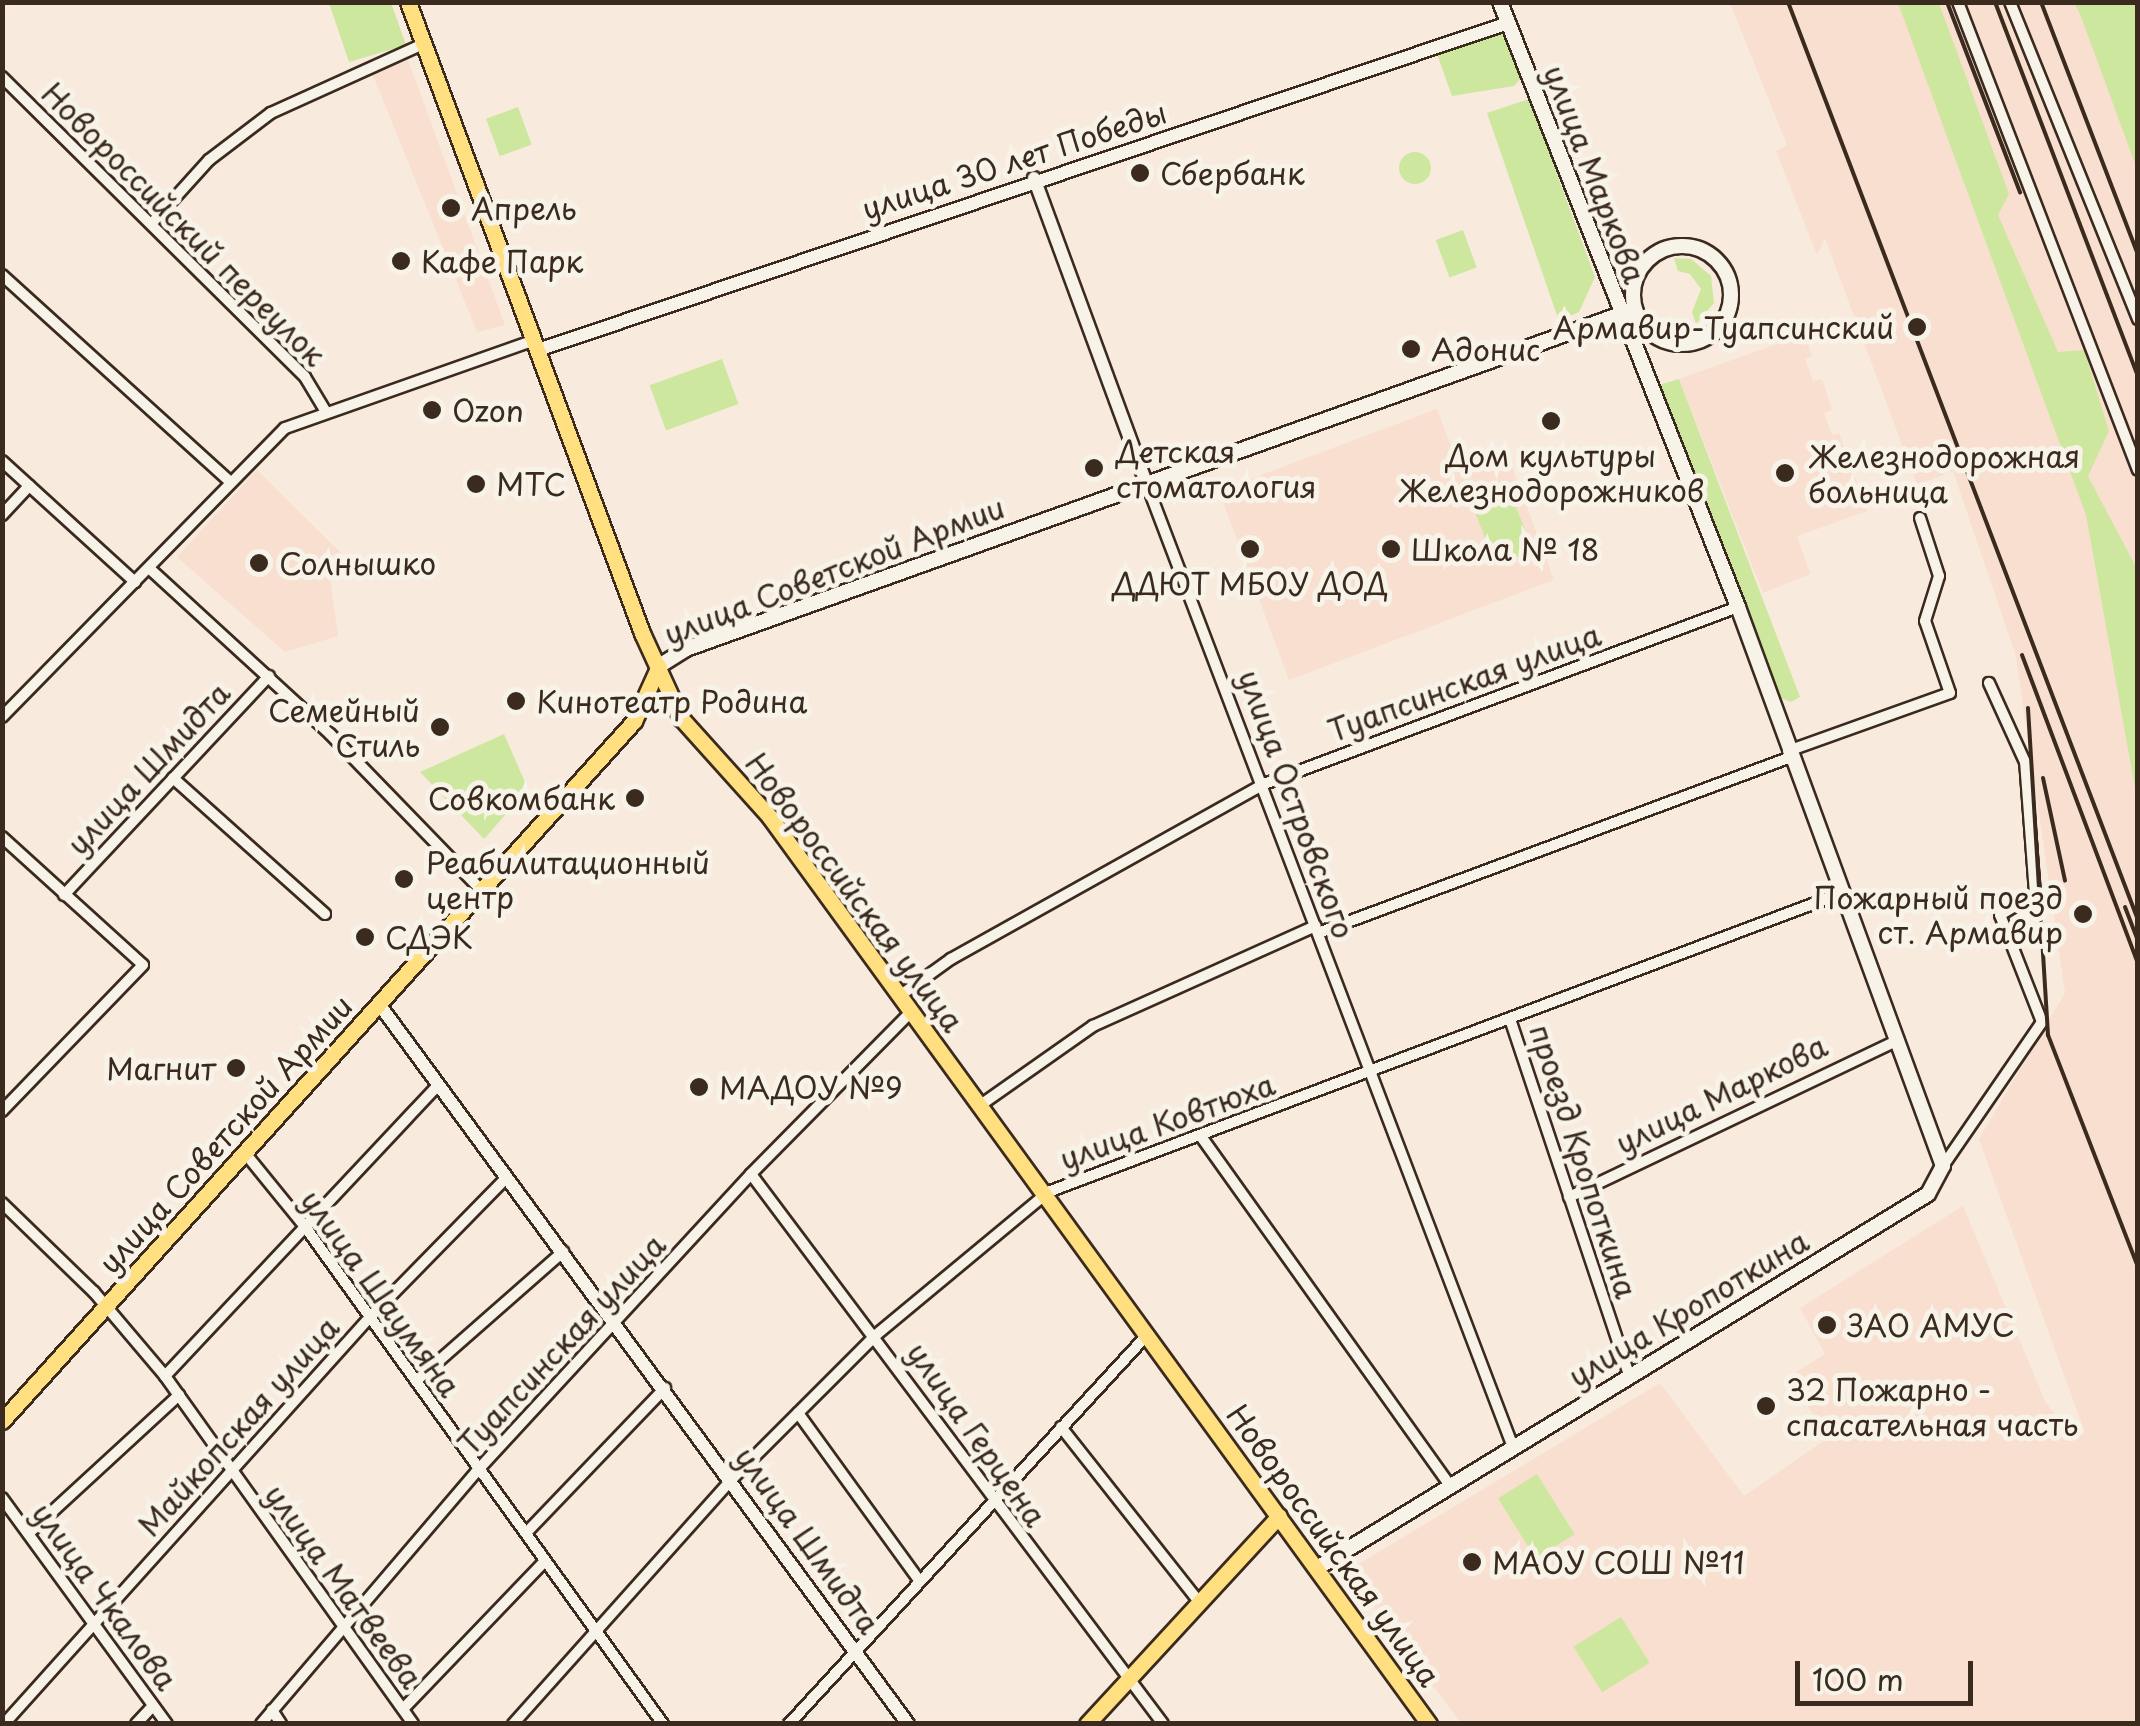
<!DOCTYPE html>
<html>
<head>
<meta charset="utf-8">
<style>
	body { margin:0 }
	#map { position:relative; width:2140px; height:1726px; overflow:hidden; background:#f8eadd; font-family:"Playpen Sans",sans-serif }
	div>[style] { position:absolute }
	.built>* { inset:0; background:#f9dfd0 }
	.green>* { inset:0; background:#cde89e; transform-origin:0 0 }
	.round { border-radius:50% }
	.roads { filter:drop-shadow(2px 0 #3b2a1e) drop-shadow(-2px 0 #3b2a1e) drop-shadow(0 2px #3b2a1e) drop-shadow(0 -2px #3b2a1e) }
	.minor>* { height:10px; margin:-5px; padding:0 5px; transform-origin:5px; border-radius:5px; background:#f7f3e8 }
	.tertiary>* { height:12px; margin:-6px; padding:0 6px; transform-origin:6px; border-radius:6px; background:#f7f3e8 }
	.secondary>* { height:14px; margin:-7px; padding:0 7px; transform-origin:7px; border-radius:7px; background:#f7f3e8 }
	.secondary>.ring { margin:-7px; padding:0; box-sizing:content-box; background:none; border:14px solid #f7f3e8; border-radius:50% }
	.primary>* { height:15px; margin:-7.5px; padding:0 7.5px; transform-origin:7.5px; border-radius:7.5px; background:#ffdf80 }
	.rail>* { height:4px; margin:-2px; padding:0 2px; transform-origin:2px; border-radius:2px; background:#3b2a1e }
	.dots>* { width:28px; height:28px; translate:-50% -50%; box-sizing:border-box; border:5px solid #f7f3e8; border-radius:50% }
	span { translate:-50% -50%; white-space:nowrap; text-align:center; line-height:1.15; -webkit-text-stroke:10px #f7f3e8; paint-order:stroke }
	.street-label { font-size:30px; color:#3b2a1e }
	.poi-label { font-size:30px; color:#3b2a1e }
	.left { translate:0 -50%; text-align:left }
	.right { translate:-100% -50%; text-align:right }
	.frame { position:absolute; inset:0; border:5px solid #3b2a1e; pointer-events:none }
	.scale { position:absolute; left:1795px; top:1661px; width:178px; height:45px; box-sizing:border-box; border:5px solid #3b2a1e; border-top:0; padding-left:12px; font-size:30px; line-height:35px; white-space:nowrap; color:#3b2a1e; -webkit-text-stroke:8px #f7f3e8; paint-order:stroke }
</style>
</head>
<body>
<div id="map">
	<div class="built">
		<div style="clip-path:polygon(1730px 3px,2137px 3px,2137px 1723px,1461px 1723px,1347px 1571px,1660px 1383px,1744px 1496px,1828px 1438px,1789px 1377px,1825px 1354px,1800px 1308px,1963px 1206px,2045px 1401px,2073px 1439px,2085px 1433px,1979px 1139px,2065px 993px,2016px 656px,1953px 471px,1917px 485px,1825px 238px,1817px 255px,1776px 151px,1787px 145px)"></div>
		<div style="clip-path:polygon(408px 60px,505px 325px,477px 332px,372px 73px)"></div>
		<div style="clip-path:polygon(1805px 334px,1812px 356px,1805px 359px,1813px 381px,1822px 379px,1832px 410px,1824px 413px,1832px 435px,1839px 433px,1867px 511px,1797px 536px,1810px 574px,1763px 593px,1679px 379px)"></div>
		<div style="clip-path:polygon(1437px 409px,1460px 470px,1507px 453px,1554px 580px,1289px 680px,1219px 491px)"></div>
		<div style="clip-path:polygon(257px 470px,341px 553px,329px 570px,338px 636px,285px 652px,177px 557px)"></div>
	</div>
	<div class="green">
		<div style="clip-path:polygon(329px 3px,391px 3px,406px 45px,349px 62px)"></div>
		<div style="clip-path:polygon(1898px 3px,1939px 3px,2009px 194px,1998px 215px,2058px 352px,2084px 350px,2109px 431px,2088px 476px,2137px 569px,2137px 799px,2086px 515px)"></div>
		<div style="clip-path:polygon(2074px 3px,2137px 3px,2137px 169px,2080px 14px)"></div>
		<div style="clip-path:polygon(1498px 33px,1508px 36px,1522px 77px,1514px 86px,1452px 96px,1437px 54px)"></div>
		<div style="clip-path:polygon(1529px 99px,1595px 277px,1579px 312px,1559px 321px,1487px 113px)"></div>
		<div style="left:518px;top:107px;width:40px;height:34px;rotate:70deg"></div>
		<div class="round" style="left:1399px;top:152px;width:32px;height:32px"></div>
		<div style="left:1463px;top:230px;width:40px;height:29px;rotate:70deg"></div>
		<div style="clip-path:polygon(1674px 258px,1691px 259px,1711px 276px,1714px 303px,1696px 324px,1692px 312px,1701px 289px,1690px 274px,1678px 271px)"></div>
		<div style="left:722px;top:359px;width:48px;height:77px;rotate:70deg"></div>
		<div style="clip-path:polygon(1679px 379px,1800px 697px,1791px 702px,1781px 698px,1659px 392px,1662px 384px)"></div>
		<div style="left:1505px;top:480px;width:76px;height:40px;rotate:68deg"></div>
		<div style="clip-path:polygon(504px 734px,528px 789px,484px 839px,420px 772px)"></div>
		<div style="left:1537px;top:1474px;width:71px;height:46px;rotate:58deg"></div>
		<div style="left:1621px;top:1617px;width:54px;height:56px;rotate:58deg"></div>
	</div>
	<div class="roads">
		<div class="minor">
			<div style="left:1958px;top:2px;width:501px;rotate:68.96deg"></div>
			<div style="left:2010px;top:2px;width:342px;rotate:68deg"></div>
			<div style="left:2px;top:77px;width:426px;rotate:44.7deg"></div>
			<div style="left:305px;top:377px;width:39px;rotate:59deg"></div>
			<div style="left:153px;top:222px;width:84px;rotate:-47.9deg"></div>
			<div style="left:209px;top:160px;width:78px;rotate:-37.2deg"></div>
			<div style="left:271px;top:113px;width:167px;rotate:-24.4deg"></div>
			<div style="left:2px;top:275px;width:309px;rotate:42.2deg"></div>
			<div style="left:2px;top:461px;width:180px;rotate:42.3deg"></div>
			<div style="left:1146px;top:482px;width:1032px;rotate:69.18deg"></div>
			<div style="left:2px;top:515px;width:40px;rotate:-47deg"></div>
			<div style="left:150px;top:569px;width:244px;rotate:42.5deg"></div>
			<div style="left:330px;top:734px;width:219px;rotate:45.9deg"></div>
			<div style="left:2px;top:717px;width:404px;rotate:-45.6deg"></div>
			<div style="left:285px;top:428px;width:265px;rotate:-19.4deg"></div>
			<div style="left:1788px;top:751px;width:172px;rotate:-19.7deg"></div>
			<div style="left:1950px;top:693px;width:76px;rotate:-109.1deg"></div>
			<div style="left:1925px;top:621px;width:47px;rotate:-72.7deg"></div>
			<div style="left:1939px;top:576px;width:61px;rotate:-108.1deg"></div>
			<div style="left:173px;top:778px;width:204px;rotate:41.8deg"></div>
			<div style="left:2px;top:837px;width:190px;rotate:42.2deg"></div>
			<div style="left:143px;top:965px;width:203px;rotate:134deg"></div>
			<div style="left:64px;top:895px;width:300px;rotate:-46.9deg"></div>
			<div style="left:1318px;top:933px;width:505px;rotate:-20.41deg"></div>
			<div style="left:901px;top:995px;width:62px;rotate:-35.8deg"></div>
			<div style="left:951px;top:959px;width:359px;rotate:-29.2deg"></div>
			<div style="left:1264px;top:784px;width:506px;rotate:-20.48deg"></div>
			<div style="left:1510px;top:1019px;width:375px;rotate:71.5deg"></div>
			<div style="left:982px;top:1104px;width:136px;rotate:-35.1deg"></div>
			<div style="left:1093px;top:1026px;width:244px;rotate:-24.2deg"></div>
			<div style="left:1200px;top:1135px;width:430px;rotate:54.5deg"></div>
			<div style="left:245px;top:1153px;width:97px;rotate:50.9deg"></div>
			<div style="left:306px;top:1228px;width:611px;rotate:54.26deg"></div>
			<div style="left:1943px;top:1166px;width:175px;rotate:-55.5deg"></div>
			<div style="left:2042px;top:1022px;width:115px;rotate:-111.4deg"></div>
			<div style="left:2000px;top:915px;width:41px;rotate:-31deg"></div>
			<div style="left:2035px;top:894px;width:132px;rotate:-94.3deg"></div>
			<div style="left:2025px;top:762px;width:87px;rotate:-114.5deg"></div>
			<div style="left:751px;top:1174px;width:687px;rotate:53.16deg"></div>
			<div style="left:1569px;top:1197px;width:365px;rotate:-25.5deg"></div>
			<div style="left:2px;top:1203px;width:128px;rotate:44.1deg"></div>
			<div style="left:94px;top:1292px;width:110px;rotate:49.8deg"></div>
			<div style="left:165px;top:1376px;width:427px;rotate:54.5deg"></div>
			<div style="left:165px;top:1376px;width:399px;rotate:-46.8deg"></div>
			<div style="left:416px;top:1381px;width:196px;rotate:-41.3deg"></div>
			<div style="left:798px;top:1413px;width:206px;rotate:54.1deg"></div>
			<div style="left:1061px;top:1427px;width:223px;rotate:51.7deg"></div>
			<div style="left:2px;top:1498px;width:280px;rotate:53.9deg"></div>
			<div style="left:29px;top:1533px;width:204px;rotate:-42.6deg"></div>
			<div style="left:526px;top:1533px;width:201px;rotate:-46.2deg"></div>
			<div style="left:403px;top:1709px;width:205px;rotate:-46.2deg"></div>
			<div style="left:272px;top:1710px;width:17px;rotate:57deg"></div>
			<div style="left:4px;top:1724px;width:547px;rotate:-48.04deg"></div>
			<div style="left:370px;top:1317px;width:196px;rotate:-45.6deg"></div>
			<div style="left:136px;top:1724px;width:25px;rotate:-47deg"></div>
			<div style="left:261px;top:1724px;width:331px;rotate:-49.5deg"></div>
			<div style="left:476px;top:1472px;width:405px;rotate:-47.3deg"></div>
			<div style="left:751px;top:1174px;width:229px;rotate:-45.4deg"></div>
			<div style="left:513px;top:1724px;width:330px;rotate:-48.2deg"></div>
			<div style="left:733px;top:1478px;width:202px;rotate:-45deg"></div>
			<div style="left:876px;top:1335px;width:224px;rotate:-39.7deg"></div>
			<div style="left:1048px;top:1192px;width:848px;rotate:-20.64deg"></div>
			<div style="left:789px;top:1724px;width:530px;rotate:-47.37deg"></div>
		</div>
		<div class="tertiary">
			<div style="left:1034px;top:178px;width:324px;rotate:69.8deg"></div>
			<div style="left:538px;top:350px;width:1024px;rotate:-18.63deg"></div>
			<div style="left:379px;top:1004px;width:893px;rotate:53.69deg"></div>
		</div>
		<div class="secondary">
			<div class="ring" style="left:1633px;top:246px;width:84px;height:84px"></div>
			<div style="left:659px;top:666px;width:32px;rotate:-32deg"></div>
			<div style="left:686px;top:649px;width:1008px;rotate:-19.71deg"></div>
			<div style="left:1317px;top:1568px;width:716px;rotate:-31.47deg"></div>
			<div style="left:1928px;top:1194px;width:32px;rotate:-62deg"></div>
			<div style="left:1943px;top:1166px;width:595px;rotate:-110.14deg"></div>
			<div style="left:1738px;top:607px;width:650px;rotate:-111.47deg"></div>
		</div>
		<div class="primary">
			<div style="left:408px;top:2px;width:673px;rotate:69.65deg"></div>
			<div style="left:642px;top:633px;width:94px;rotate:65.4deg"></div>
			<div style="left:681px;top:718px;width:132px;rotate:48.1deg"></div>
			<div style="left:769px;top:816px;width:1123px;rotate:53.99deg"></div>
			<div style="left:2px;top:1421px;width:943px;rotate:-47.92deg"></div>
			<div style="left:634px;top:721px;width:60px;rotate:-65.6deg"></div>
			<div style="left:1087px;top:1724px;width:283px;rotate:-47.3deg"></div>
		</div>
	</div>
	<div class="rail">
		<div style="left:1788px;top:2px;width:982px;rotate:69.13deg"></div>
		<div style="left:1947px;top:2px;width:204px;rotate:69deg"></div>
		<div style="left:1995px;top:2px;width:401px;rotate:69.1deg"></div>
		<div style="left:2041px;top:2px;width:271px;rotate:69deg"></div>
		<div style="left:2022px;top:655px;width:330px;rotate:69.4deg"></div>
		<div style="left:2028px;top:708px;width:328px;rotate:86.5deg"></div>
		<div style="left:2048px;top:1035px;width:249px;rotate:68.8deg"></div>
		<div style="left:2043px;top:778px;width:105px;rotate:77.9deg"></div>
		<div style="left:2125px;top:907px;width:36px;rotate:69deg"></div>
	</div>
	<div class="dots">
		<div style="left:1140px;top:173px;background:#3b2a1e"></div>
		<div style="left:451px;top:208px;background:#3b2a1e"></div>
		<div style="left:401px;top:261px;background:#3b2a1e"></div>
		<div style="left:1917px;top:327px;background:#3b2a1e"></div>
		<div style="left:1411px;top:349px;background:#3b2a1e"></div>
		<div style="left:432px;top:410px;background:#3b2a1e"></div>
		<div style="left:1551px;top:421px;background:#3b2a1e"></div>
		<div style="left:1094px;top:468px;background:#3b2a1e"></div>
		<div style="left:1785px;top:473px;background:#3b2a1e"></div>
		<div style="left:476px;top:484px;background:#3b2a1e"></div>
		<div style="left:1250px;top:549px;background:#3b2a1e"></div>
		<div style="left:1391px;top:549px;background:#3b2a1e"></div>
		<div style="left:259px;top:563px;background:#3b2a1e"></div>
		<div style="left:516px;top:701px;background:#3b2a1e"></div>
		<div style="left:440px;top:727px;background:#3b2a1e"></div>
		<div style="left:635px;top:798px;background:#3b2a1e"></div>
		<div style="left:404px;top:879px;background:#3b2a1e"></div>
		<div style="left:2083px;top:914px;background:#3b2a1e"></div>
		<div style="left:365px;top:937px;background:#3b2a1e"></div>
		<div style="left:236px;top:1068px;background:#3b2a1e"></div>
		<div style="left:699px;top:1087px;background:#3b2a1e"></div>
		<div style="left:1827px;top:1325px;background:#3b2a1e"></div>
		<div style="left:1766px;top:1406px;background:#3b2a1e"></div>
		<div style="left:1472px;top:1562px;background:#3b2a1e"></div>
	</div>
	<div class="street-label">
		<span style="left:1014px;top:160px;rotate:-18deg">улица 30 лет Победы</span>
		<span style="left:1595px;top:174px;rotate:69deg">улица Маркова</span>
		<span style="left:184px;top:224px;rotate:45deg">Новороссийский переулок</span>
		<span style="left:834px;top:570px;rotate:-21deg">улица Советской Армии</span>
		<span style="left:1464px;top:682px;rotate:-20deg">Туапсинская улица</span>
		<span style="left:148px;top:768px;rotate:-47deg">улица Шмидта</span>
		<span style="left:1297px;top:804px;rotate:70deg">улица Островского</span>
		<span style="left:855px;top:892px;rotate:53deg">Новороссийская улица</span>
		<span style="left:1721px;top:1094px;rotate:-26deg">улица Маркова</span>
		<span style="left:1167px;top:1121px;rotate:-20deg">улица Ковтюха</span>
		<span style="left:225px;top:1134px;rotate:-48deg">улица Советской Армии</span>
		<span style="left:1584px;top:1161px;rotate:72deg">проезд Кропоткина</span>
		<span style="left:381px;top:1293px;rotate:54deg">улица Шаумяна</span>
		<span style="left:1688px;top:1308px;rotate:-31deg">улица Кропоткина</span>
		<span style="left:561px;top:1344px;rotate:-47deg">Туапсинская улица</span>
		<span style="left:238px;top:1426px;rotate:-48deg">Майкопская улица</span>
		<span style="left:977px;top:1434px;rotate:55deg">улица Герцена</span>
		<span style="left:808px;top:1540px;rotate:54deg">улица Шмидта</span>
		<span style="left:1334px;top:1545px;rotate:54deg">Новороссийская улица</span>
		<span style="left:344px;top:1586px;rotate:54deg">улица Матвеева</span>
		<span style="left:105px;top:1596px;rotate:54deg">улица Чкалова</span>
	</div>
	<div class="poi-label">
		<span class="left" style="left:1160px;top:173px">Сбербанк</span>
		<span class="left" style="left:471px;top:208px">Апрель</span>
		<span class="left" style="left:421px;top:261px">Кафе Парк</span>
		<span class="right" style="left:1894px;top:327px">Армавир-Туапсинский</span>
		<span class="left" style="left:1431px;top:349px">Адонис</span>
		<span class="left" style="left:452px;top:410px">Ozon</span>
		<span class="left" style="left:1116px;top:468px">Детская<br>стоматология</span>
		<span style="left:1551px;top:472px">Дом культуры<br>Железнодорожников</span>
		<span class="left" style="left:1808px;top:473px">Железнодорожная<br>больница</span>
		<span class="left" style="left:496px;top:484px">МТС</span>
		<span class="left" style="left:1411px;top:549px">Школа № 18</span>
		<span class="left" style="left:279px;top:563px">Солнышко</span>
		<span style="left:1250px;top:583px">ДДЮТ МБОУ ДОД</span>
		<span class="left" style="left:536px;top:701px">Кинотеатр Родина</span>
		<span class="right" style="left:420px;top:727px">Семейный<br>Стиль</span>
		<span class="right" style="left:615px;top:798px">Совкомбанк</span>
		<span class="left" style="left:426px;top:879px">Реабилитационный<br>центр</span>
		<span class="right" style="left:2063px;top:914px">Пожарный поезд<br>ст. Армавир</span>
		<span class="left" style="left:385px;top:937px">СДЭК</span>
		<span class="right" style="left:216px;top:1068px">Магнит</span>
		<span class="left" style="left:719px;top:1087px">МАДОУ №9</span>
		<span class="left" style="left:1847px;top:1325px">ЗАО АМУС</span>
		<span class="left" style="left:1786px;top:1406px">32 Пожарно -<br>спасательная часть</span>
		<span class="left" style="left:1492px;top:1562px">МАОУ СОШ №11</span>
	</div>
	<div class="frame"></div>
	<div class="scale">100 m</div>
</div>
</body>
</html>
